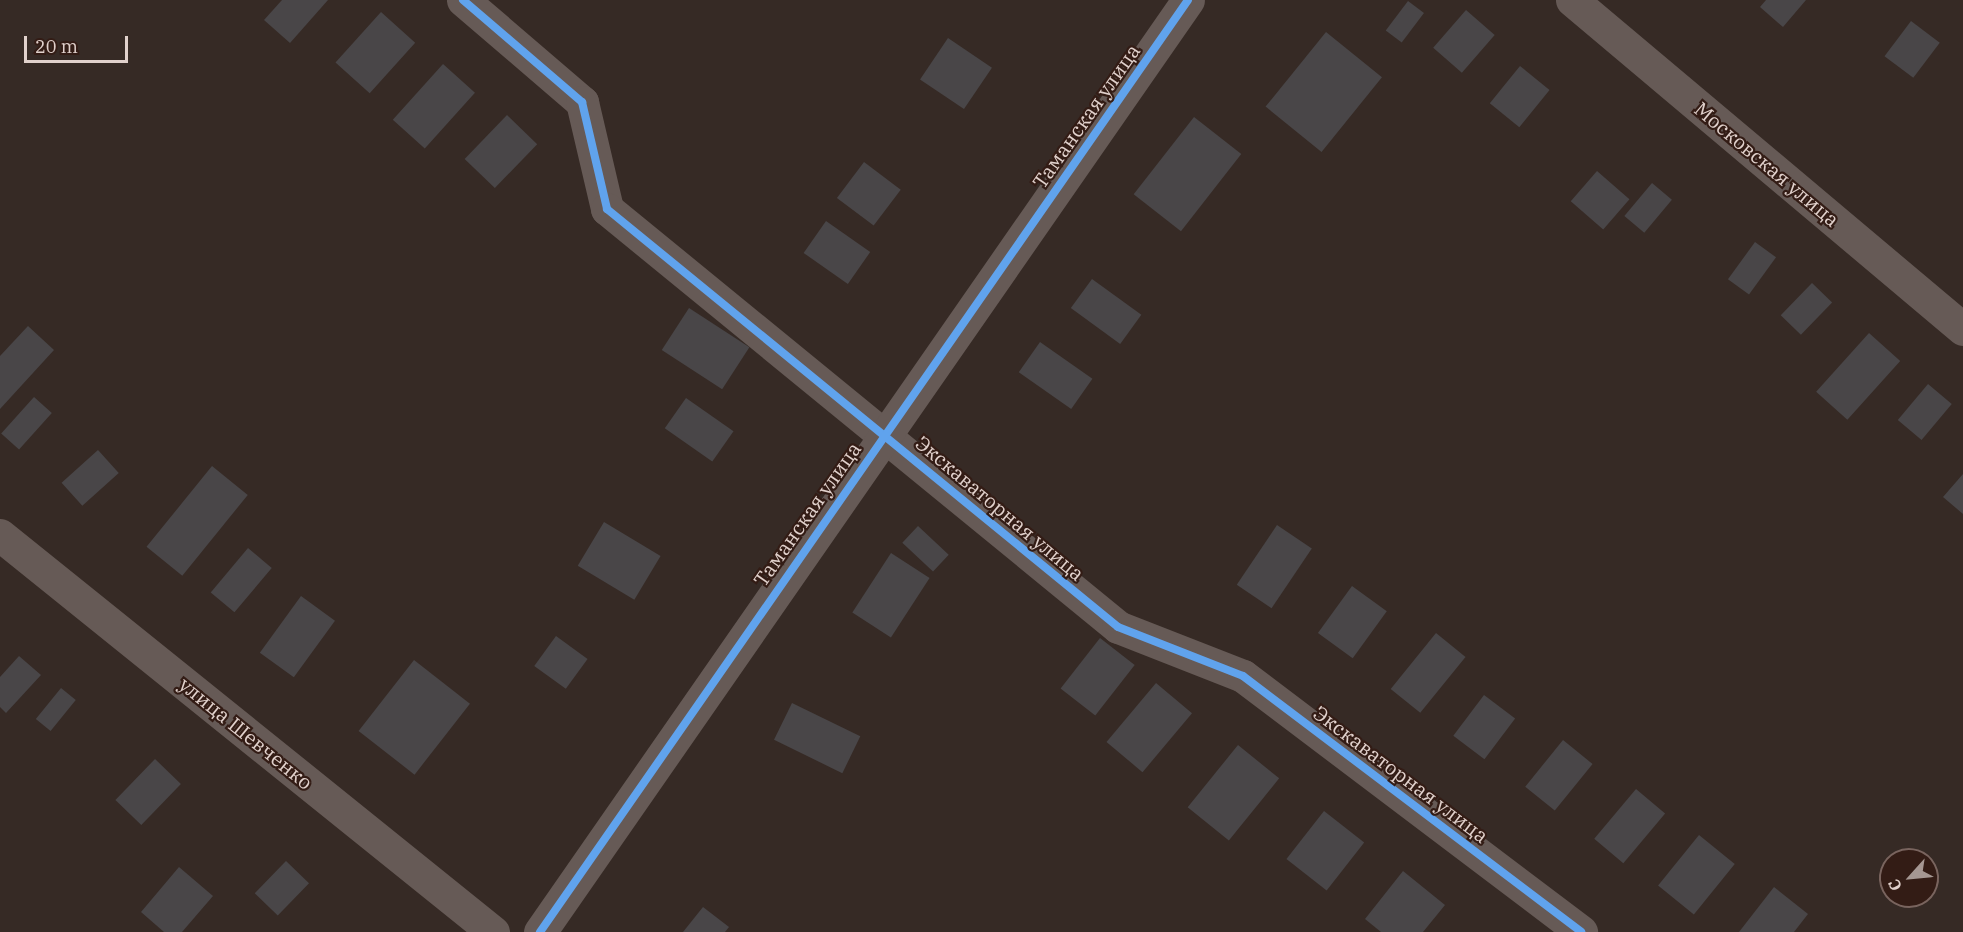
<!DOCTYPE html>
<html>
<head>
<meta charset="utf-8">
<style>
	body { margin:0 }
	#map { position:relative; width:1963px; height:932px; overflow:hidden; background:#362a25; font-family:"IBM Plex Serif",serif }
	div>[style] { position:absolute }
	.building>* { inset:0; background:#494648; transform-origin:0 0 }
	.minor>* { height:33px; margin:-16.5px; padding:0 16.5px; transform-origin:16.5px; border-radius:16.5px; background:#665a56 }
	.cycleway>* { height:8px; margin:-4px; padding:0 4px; transform-origin:4px; border-radius:4px; background:#60a3ed }
	span { translate:-50% -50%; white-space:nowrap; text-align:center; line-height:1.15; -webkit-text-stroke:4.5px #331c15; paint-order:stroke }
	.street-label { font-size:20px; color:#e1d1cc }
	.north { position:absolute; left:1879px; top:848px; width:60px; height:60px; box-sizing:border-box; background:#331c15; border:2px solid #79645e; border-radius:50%; rotate:243deg; font-size:16px; font-weight:700; line-height:24px; text-align:center; color:#e1d1cc }
	.north::after { content:''; display:block; margin:auto; width:21px; height:27px; background:#a59792; clip-path:polygon(50% 0,100% 100%,50% 72%,0 100%) }
	.scale { position:absolute; left:24px; top:36px; width:104px; height:27px; box-sizing:border-box; border:3px solid #e1d1cc; border-top:0; padding-left:8px; font-size:18px; line-height:21px; white-space:nowrap; color:#e1d1cc; -webkit-text-stroke:4px #331c15; paint-order:stroke }
</style>
</head>
<body>
<div id="map">
	<div class="building">
		<div style="clip-path:polygon(282px 0,328px 0,290px 43px,264px 20px)"></div>
		<div style="clip-path:polygon(1766px 0,1806px 0,1783px 27px,1760px 7px)"></div>
		<div style="left:1408px;top:1px;width:20px;height:37px;rotate:37deg"></div>
		<div style="left:1466px;top:10px;width:38px;height:50px;rotate:41deg"></div>
		<div style="left:381px;top:12px;width:46px;height:68px;rotate:42deg"></div>
		<div style="left:1911px;top:21px;width:36px;height:44px;rotate:37deg"></div>
		<div style="left:1326px;top:32px;width:72px;height:96px;rotate:39deg"></div>
		<div style="left:948px;top:38px;width:53px;height:50px;rotate:34deg"></div>
		<div style="left:443px;top:64px;width:43px;height:75px;rotate:42deg"></div>
		<div style="left:1520px;top:66px;width:38px;height:48px;rotate:39deg"></div>
		<div style="left:507px;top:115px;width:42px;height:61px;rotate:44deg"></div>
		<div style="left:1194px;top:117px;width:60px;height:98px;rotate:38deg"></div>
		<div style="left:864px;top:162px;width:46px;height:45px;rotate:37deg"></div>
		<div style="left:1597px;top:171px;width:43px;height:40px;rotate:41deg"></div>
		<div style="left:1652px;top:183px;width:26px;height:43px;rotate:40deg"></div>
		<div style="left:826px;top:221px;width:54px;height:39px;rotate:35deg"></div>
		<div style="left:1755px;top:242px;width:26px;height:46px;rotate:36deg"></div>
		<div style="left:1092px;top:279px;width:61px;height:36px;rotate:36deg"></div>
		<div style="left:1812px;top:283px;width:28px;height:45px;rotate:44deg"></div>
		<div style="left:689px;top:308px;width:72px;height:50px;rotate:33deg"></div>
		<div style="clip-path:polygon(28px 326px,54px 350px,0 409px,0 356px)"></div>
		<div style="left:1869px;top:333px;width:42px;height:79px;rotate:42deg"></div>
		<div style="left:1040px;top:342px;width:64px;height:37px;rotate:35deg"></div>
		<div style="left:1928px;top:384px;width:31px;height:47px;rotate:40deg"></div>
		<div style="left:34px;top:397px;width:24px;height:49px;rotate:42deg"></div>
		<div style="left:686px;top:398px;width:58px;height:37px;rotate:35deg"></div>
		<div style="left:98px;top:450px;width:31px;height:49px;rotate:48deg"></div>
		<div style="left:212px;top:466px;width:46px;height:104px;rotate:39deg"></div>
		<div style="clip-path:polygon(1963px 474px,1963px 514px,1943px 497px)"></div>
		<div style="left:604px;top:522px;width:66px;height:51px;rotate:31deg"></div>
		<div style="left:1277px;top:525px;width:42px;height:72px;rotate:34deg"></div>
		<div style="left:918px;top:526px;width:42px;height:23px;rotate:43deg"></div>
		<div style="left:248px;top:548px;width:31px;height:58px;rotate:40deg"></div>
		<div style="left:891px;top:553px;width:46px;height:71px;rotate:33deg"></div>
		<div style="left:1352px;top:586px;width:43px;height:58px;rotate:36deg"></div>
		<div style="left:301px;top:596px;width:42px;height:70px;rotate:36deg"></div>
		<div style="left:1436px;top:633px;width:38px;height:72px;rotate:39deg"></div>
		<div style="left:556px;top:636px;width:39px;height:37px;rotate:36deg"></div>
		<div style="left:1100px;top:638px;width:44px;height:64px;rotate:38deg"></div>
		<div style="clip-path:polygon(19px 656px,41px 675px,6px 713px,0 707px,0 677px)"></div>
		<div style="left:414px;top:660px;width:71px;height:90px;rotate:38deg"></div>
		<div style="left:1156px;top:683px;width:47px;height:77px;rotate:40deg"></div>
		<div style="left:61px;top:688px;width:19px;height:40px;rotate:39deg"></div>
		<div style="left:1484px;top:695px;width:39px;height:51px;rotate:37deg"></div>
		<div style="left:792px;top:703px;width:76px;height:41px;rotate:26deg"></div>
		<div style="left:1563px;top:740px;width:38px;height:60px;rotate:39deg"></div>
		<div style="left:1238px;top:745px;width:53px;height:80px;rotate:39deg"></div>
		<div style="left:155px;top:759px;width:36px;height:57px;rotate:44deg"></div>
		<div style="left:1636px;top:789px;width:38px;height:65px;rotate:40deg"></div>
		<div style="left:1324px;top:811px;width:51px;height:61px;rotate:38deg"></div>
		<div style="left:1699px;top:835px;width:46px;height:65px;rotate:39deg"></div>
		<div style="left:286px;top:861px;width:32px;height:45px;rotate:44deg"></div>
		<div style="clip-path:polygon(179px 867px,213px 896px,182px 932px,164px 932px,141px 912px)"></div>
		<div style="clip-path:polygon(1403px 871px,1445px 905px,1423px 932px,1381px 932px,1365px 919px)"></div>
		<div style="clip-path:polygon(1774px 887px,1808px 914px,1794px 932px,1739px 932px)"></div>
		<div style="clip-path:polygon(703px 907px,729px 927px,725px 932px,683px 932px)"></div>
	</div>
	<div class="minor">
		<div style="left:463px;top:0;width:157px;rotate:40.6deg"></div>
		<div style="left:582px;top:102px;width:110px;rotate:76.8deg"></div>
		<div style="left:607px;top:209px;width:660px;rotate:39.28deg"></div>
		<div style="left:1118px;top:627px;width:134px;rotate:21.4deg"></div>
		<div style="left:1243px;top:676px;width:424px;rotate:37.1deg"></div>
		<div style="left:1572px;top:0;width:511px;rotate:40.08deg"></div>
		<div style="left:0;top:535px;width:633px;rotate:38.84deg"></div>
		<div style="left:540px;top:932px;width:1135px;rotate:-55.19deg"></div>
	</div>
	<div class="cycleway">
		<div style="left:463px;top:0;width:157px;rotate:40.6deg"></div>
		<div style="left:582px;top:102px;width:110px;rotate:76.8deg"></div>
		<div style="left:607px;top:209px;width:660px;rotate:39.28deg"></div>
		<div style="left:1118px;top:627px;width:134px;rotate:21.4deg"></div>
		<div style="left:1243px;top:676px;width:424px;rotate:37.1deg"></div>
		<div style="left:540px;top:932px;width:1135px;rotate:-55.19deg"></div>
	</div>
	<div class="street-label">
		<span style="left:1086px;top:116px;rotate:-55deg">Таманская улица</span>
		<span style="left:1767px;top:164px;rotate:40deg">Московская улица</span>
		<span style="left:1000px;top:508px;rotate:40deg">Экскаваторная улица</span>
		<span style="left:807px;top:514px;rotate:-55deg">Таманская улица</span>
		<span style="left:246px;top:733px;rotate:39deg">улица Шевченко</span>
		<span style="left:1401px;top:774px;rotate:37deg">Экскаваторная улица</span>
	</div>
	<div class="north">С</div>
	<div class="scale">20 m</div>
</div>
</body>
</html>
